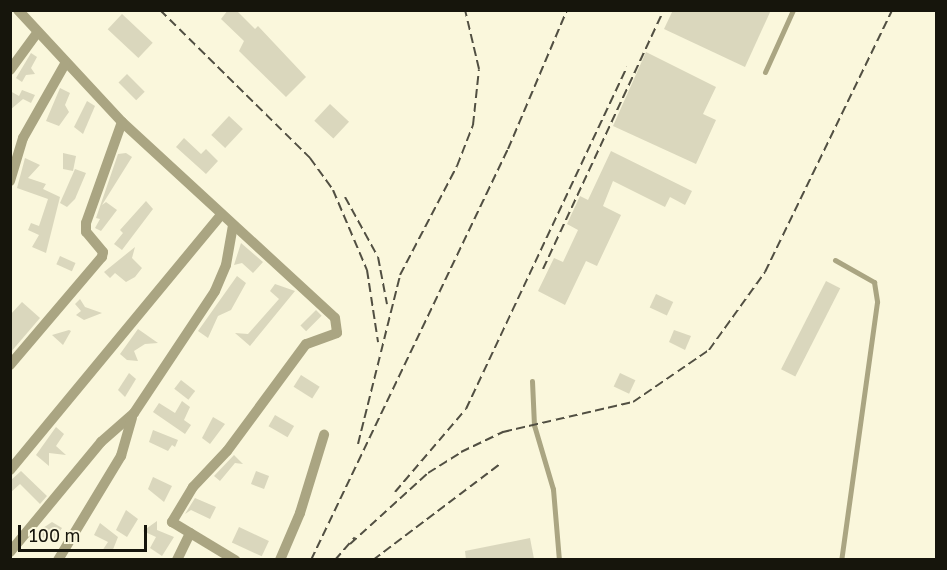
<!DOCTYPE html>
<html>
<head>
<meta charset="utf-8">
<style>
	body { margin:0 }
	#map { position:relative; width:947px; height:570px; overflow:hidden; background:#faf7dc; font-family:"Golos Text",sans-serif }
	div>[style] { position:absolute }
	.building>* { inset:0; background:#dad7bd; transform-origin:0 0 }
	.lane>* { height:5px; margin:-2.5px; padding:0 2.5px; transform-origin:2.5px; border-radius:2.5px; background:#aaa582 }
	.street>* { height:10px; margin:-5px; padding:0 5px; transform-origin:5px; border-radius:5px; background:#aaa582 }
	.rail>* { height:2px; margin-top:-1px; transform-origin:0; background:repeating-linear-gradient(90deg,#514f42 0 9px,transparent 0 13.5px) }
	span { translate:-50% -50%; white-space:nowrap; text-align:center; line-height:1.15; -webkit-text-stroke:5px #faf7dc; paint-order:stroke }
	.frame { position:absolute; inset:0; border:12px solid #16150c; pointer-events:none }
	.scale { position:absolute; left:18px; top:525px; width:129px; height:27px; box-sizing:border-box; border:3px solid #16150c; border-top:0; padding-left:8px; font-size:18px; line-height:21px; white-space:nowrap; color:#16150c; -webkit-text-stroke:4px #faf7dc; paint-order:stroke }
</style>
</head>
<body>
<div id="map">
	<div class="building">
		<div style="clip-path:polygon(228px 10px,236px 10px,255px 29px,258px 26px,306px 77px,286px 97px,239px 51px,244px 41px,221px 19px)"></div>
		<div style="clip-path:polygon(673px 10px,771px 10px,745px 67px,664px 29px)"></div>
		<div style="left:122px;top:14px;width:42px;height:21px;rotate:43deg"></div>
		<div style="clip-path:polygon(646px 52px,716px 87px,703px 114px,716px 120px,696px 164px,613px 126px)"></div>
		<div style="clip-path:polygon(31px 53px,37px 57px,31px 68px,35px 74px,26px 75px,22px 82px,16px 78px)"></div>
		<div style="left:127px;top:74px;width:25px;height:12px;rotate:45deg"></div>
		<div style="clip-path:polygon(60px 88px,70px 93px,65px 105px,69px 112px,59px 126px,46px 121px)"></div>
		<div style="clip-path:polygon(22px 90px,35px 95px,31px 103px,23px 99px,10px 110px,10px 91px,19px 96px)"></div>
		<div style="clip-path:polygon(87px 101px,95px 106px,83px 134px,74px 127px)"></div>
		<div style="left:330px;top:104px;width:26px;height:23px;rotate:43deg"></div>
		<div style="left:229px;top:116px;width:19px;height:26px;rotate:43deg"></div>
		<div style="clip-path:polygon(184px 138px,201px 154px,206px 149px,218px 161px,206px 174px,176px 147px)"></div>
		<div style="clip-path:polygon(611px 151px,692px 191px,685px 205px,670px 197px,665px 207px,613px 181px,603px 206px,621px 215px,597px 266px,586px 261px,565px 305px,538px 291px,554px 258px,563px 262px,578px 230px,567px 224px,580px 196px,588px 200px)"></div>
		<div style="clip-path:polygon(63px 153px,76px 156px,73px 171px,63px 169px)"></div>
		<div style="clip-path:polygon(126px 153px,132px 157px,102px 205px,106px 202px,117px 210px,101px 231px,95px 228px,100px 219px,96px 218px,118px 154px)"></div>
		<div style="clip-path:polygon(25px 158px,40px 165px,28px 178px,46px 184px,43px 189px,60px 197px,46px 253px,32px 247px,39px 235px,28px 230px,31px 223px,39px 226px,48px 199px,17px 188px)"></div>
		<div style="clip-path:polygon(75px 169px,86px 173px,75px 199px,67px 207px,60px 203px)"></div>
		<div style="clip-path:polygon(146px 201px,153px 209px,122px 250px,114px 244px,123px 233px,120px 230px)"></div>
		<div style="clip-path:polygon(241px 243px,263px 262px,253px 273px,242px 263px,234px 265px)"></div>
		<div style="clip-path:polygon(135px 247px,132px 258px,142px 268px,135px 277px,126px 282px,115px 273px,110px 278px,104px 272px)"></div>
		<div style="left:60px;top:256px;width:17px;height:9px;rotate:24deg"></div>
		<div style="clip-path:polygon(237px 276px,246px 283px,231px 310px,218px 316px,208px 338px,198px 331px)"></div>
		<div style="left:826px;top:281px;width:16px;height:99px;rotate:27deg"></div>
		<div style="clip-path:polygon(275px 284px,295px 291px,250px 346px,235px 333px,248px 334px,279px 299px,270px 291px)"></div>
		<div style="left:656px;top:294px;width:19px;height:15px;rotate:25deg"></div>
		<div style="clip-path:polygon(80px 299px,85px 307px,102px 313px,84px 320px,76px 315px,81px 311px,75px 304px)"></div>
		<div style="clip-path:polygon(22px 302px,40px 318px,10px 353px,10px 315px)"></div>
		<div style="left:316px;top:310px;width:8px;height:22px;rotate:45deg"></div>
		<div style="clip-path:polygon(138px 329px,158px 343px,145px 344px,134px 351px,138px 361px,127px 360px,120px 354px)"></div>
		<div style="clip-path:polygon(674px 330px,691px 336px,685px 350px,669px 342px)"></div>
		<div style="clip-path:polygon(71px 331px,63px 345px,52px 335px,69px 330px)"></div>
		<div style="clip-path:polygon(129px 373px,136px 379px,125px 397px,118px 390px)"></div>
		<div style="left:620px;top:373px;width:17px;height:15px;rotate:25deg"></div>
		<div style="left:301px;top:375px;width:22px;height:14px;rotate:32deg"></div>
		<div style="left:181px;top:380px;width:18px;height:11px;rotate:38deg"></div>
		<div style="clip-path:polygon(182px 401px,190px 407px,184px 420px,191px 425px,185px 434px,153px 412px,159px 403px,175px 413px)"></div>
		<div style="left:275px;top:415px;width:22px;height:13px;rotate:30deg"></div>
		<div style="clip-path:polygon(213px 417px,225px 424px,210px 444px,202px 438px)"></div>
		<div style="clip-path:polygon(56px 427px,64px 434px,56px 446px,66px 455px,49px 453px,49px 466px,36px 455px)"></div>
		<div style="clip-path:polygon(153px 430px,178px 440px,175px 447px,172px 445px,168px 451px,149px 442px)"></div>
		<div style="clip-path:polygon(234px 455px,243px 464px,235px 463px,220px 481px,214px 476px)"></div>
		<div style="clip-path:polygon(21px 471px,47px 496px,40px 504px,20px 484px,10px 493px,10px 481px)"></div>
		<div style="left:256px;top:471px;width:14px;height:14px;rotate:21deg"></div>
		<div style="clip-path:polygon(153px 477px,172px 486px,164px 502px,148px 489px)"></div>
		<div style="clip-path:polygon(195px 498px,216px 507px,210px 519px,191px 510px,185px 514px)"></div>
		<div style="clip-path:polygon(126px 510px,138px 519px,127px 537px,116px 530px)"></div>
		<div style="clip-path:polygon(157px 521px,157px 530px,174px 537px,162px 556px,150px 548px,156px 537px,143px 531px)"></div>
		<div style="clip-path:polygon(52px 522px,62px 528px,53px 541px,34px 534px)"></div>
		<div style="clip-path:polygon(100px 523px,118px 537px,112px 552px,102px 551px,108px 542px,94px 535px)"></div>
		<div style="left:239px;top:527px;width:33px;height:17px;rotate:25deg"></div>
		<div style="clip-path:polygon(530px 538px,534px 559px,466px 560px,465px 551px)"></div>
	</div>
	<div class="lane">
		<div style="left:765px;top:72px;width:68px;rotate:-65.7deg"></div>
		<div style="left:835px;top:260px;width:45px;rotate:29.4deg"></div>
		<div style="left:874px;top:282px;width:20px;rotate:81deg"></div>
		<div style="left:877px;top:302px;width:260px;rotate:97.9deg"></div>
		<div style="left:532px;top:381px;width:44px;rotate:87.4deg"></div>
		<div style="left:534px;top:425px;width:67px;rotate:73.5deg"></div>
		<div style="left:553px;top:489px;width:71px;rotate:85.2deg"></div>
	</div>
	<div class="street">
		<div style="left:18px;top:10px;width:153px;rotate:47.1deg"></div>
		<div style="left:122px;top:122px;width:289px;rotate:42.6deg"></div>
		<div style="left:335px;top:318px;width:15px;rotate:82deg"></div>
		<div style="left:337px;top:333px;width:33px;rotate:160deg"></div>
		<div style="left:306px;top:344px;width:133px;rotate:126.4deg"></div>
		<div style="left:227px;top:451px;width:50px;rotate:133.4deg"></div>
		<div style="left:193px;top:487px;width:41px;rotate:121deg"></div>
		<div style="left:172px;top:522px;width:74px;rotate:31.1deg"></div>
		<div style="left:10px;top:70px;width:46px;rotate:-53.9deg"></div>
		<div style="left:10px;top:181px;width:45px;rotate:-73.2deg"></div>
		<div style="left:23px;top:138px;width:85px;rotate:-60.4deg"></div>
		<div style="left:10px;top:365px;width:142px;rotate:-49.6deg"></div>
		<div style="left:102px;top:257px;width:5px;rotate:-79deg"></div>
		<div style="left:103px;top:252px;width:26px;rotate:-130deg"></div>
		<div style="left:86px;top:232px;width:9px;rotate:-90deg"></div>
		<div style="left:86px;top:223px;width:107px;rotate:-70.4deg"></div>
		<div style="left:10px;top:470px;width:330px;rotate:-50.4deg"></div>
		<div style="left:10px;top:552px;width:143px;rotate:-50.4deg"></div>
		<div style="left:101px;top:442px;width:44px;rotate:-41.3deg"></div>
		<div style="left:134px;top:413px;width:146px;rotate:-56.4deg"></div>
		<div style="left:215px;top:291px;width:28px;rotate:-67deg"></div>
		<div style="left:226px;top:265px;width:40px;rotate:-80deg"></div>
		<div style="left:58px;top:560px;width:122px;rotate:-58.8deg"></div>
		<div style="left:121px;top:456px;width:40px;rotate:-74deg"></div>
		<div style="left:177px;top:560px;width:30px;rotate:-64deg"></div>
		<div style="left:280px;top:560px;width:51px;rotate:-66.9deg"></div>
		<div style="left:300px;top:513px;width:82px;rotate:-72.9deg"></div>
	</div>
	<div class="rail">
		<div style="left:160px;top:10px;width:211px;rotate:44.6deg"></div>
		<div style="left:310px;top:158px;width:39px;rotate:54deg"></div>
		<div style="left:333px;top:190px;width:87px;rotate:67deg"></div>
		<div style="left:367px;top:270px;width:73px;rotate:81.3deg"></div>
		<div style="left:345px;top:197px;width:68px;rotate:61.2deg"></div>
		<div style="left:378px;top:257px;width:48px;rotate:79.2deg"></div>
		<div style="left:543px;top:269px;width:286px;rotate:-65deg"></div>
		<div style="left:358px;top:444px;width:174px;rotate:-76deg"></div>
		<div style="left:400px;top:275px;width:123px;rotate:-62.4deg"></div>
		<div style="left:457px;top:166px;width:44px;rotate:-68.7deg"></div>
		<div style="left:473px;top:125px;width:56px;rotate:-83.9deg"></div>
		<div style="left:479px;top:69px;width:61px;rotate:-103.3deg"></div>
		<div style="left:395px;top:492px;width:109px;rotate:-49.5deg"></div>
		<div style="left:466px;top:409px;width:378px;rotate:-64.8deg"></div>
		<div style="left:350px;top:544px;width:105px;rotate:-42.3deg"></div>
		<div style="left:428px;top:473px;width:39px;rotate:-32deg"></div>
		<div style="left:461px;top:452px;width:47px;rotate:-25.5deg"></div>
		<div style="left:503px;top:432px;width:133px;rotate:-13deg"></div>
		<div style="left:633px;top:402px;width:92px;rotate:-34.4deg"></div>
		<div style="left:709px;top:350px;width:96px;rotate:-54.3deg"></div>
		<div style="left:765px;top:272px;width:291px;rotate:-64.1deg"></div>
		<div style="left:311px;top:560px;width:456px;rotate:-64.4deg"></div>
		<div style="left:508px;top:149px;width:151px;rotate:-67deg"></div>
		<div style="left:335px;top:560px;width:30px;rotate:-49deg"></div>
		<div style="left:373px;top:560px;width:159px;rotate:-37.1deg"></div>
	</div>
	<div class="frame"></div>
	<div class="scale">100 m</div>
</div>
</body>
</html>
